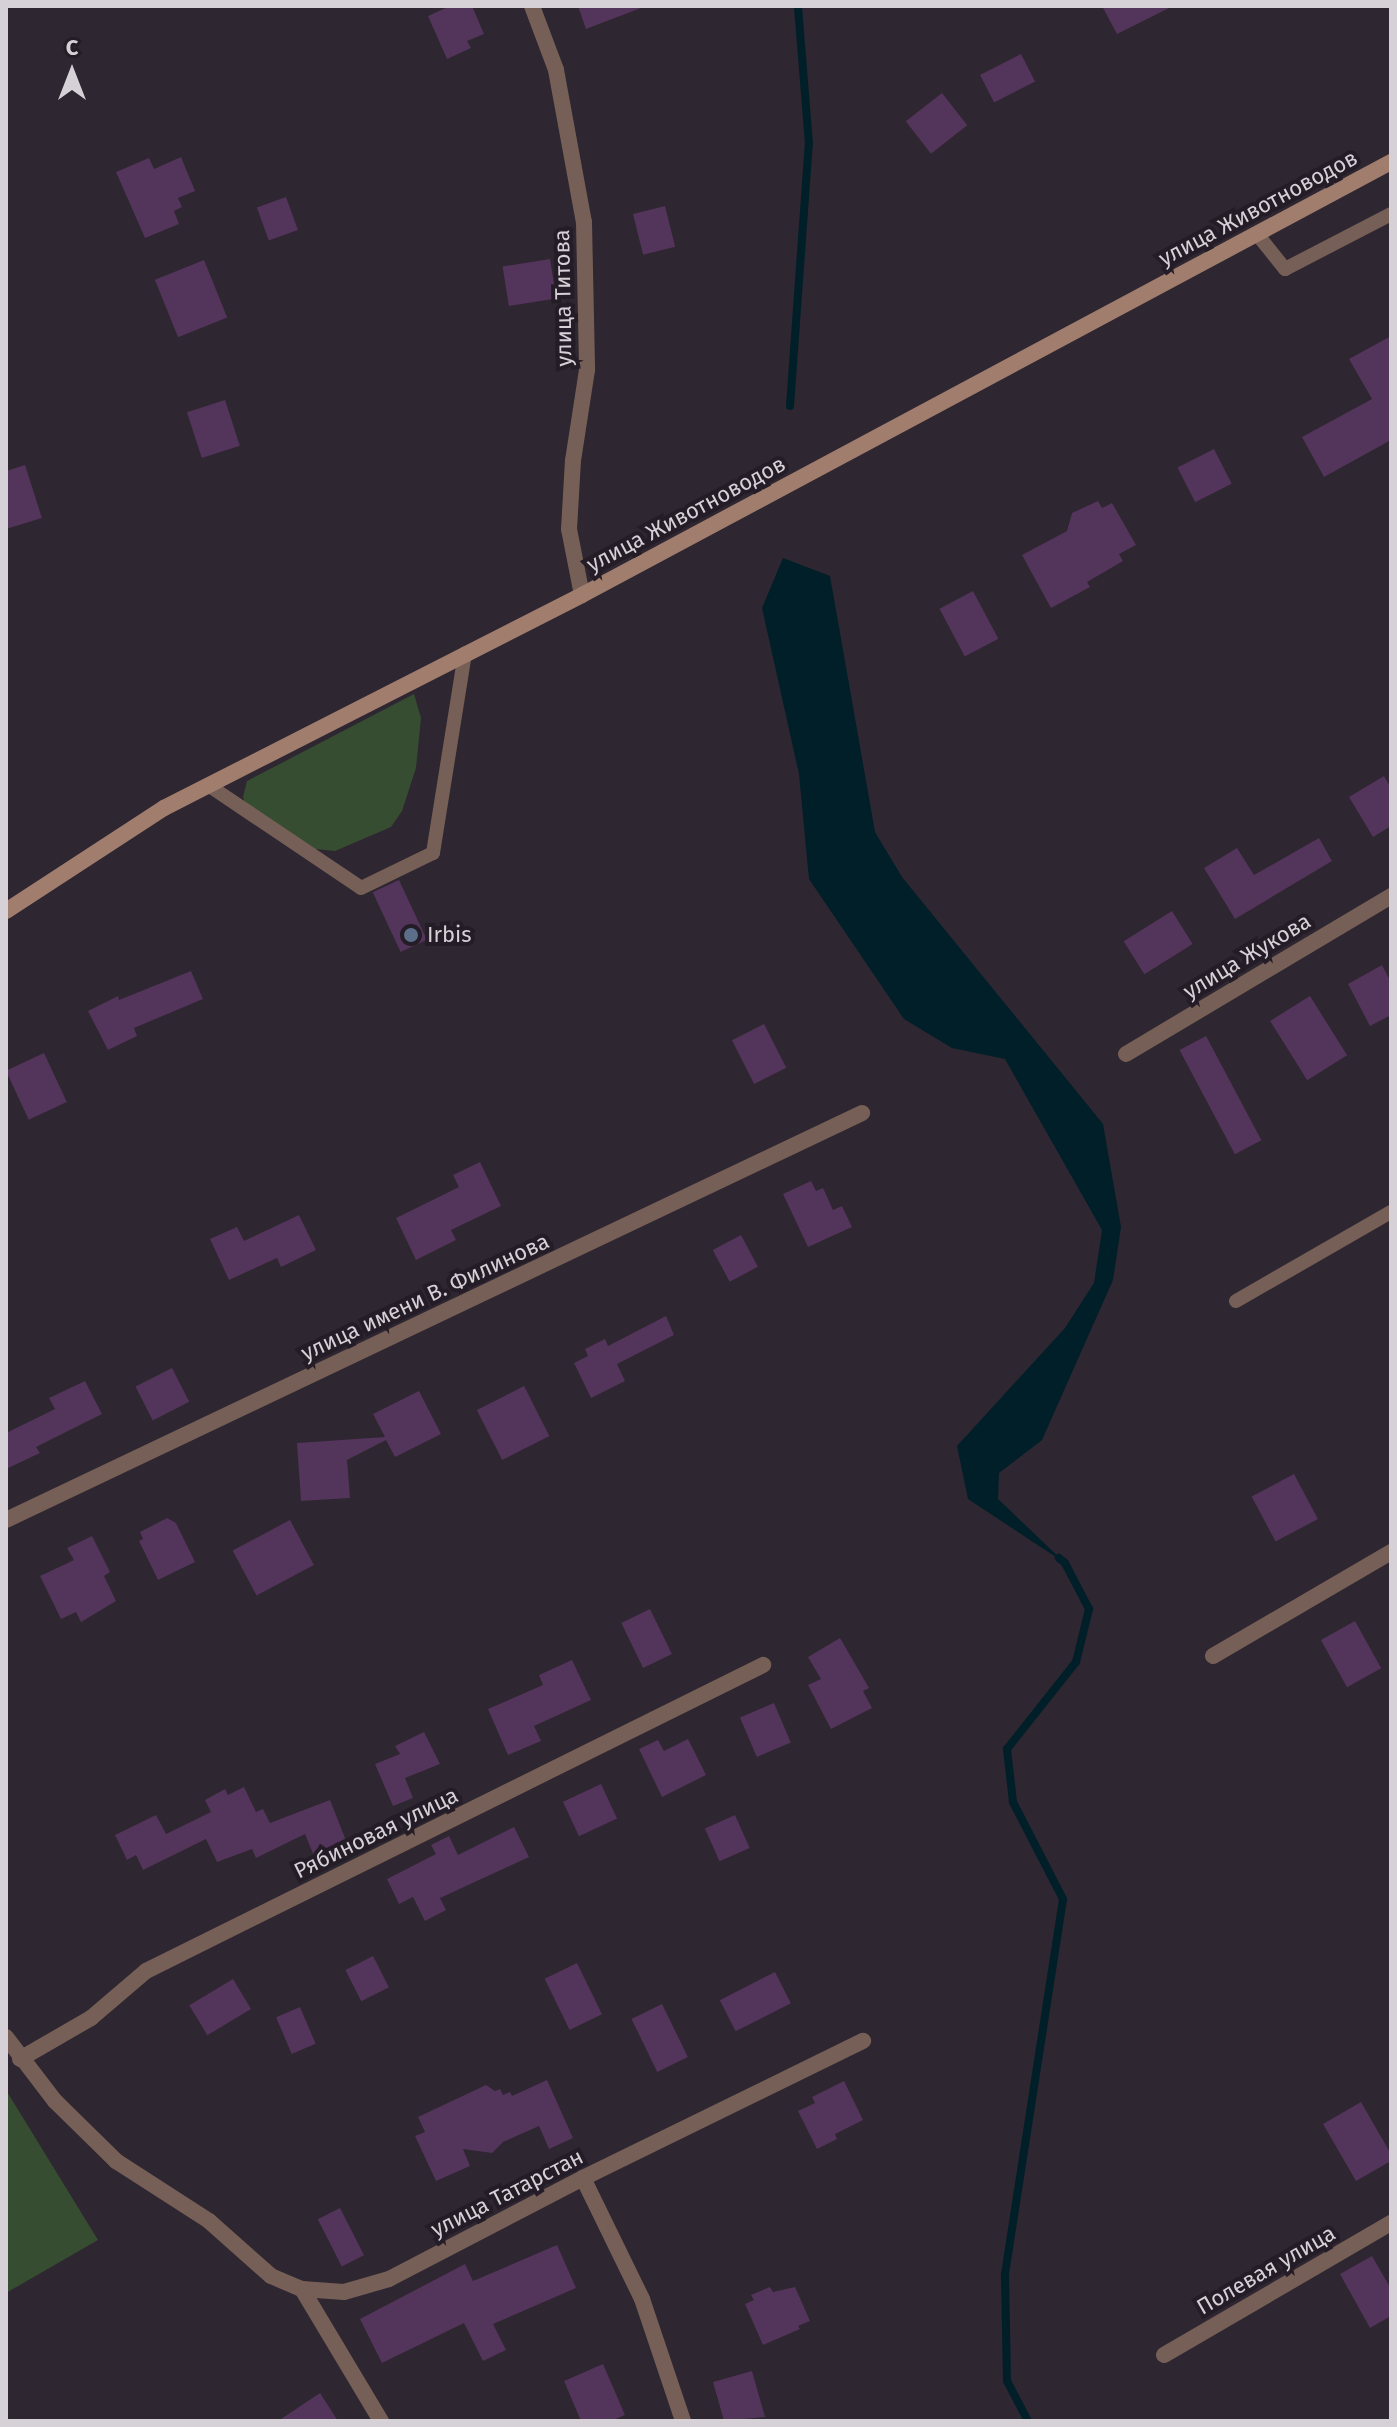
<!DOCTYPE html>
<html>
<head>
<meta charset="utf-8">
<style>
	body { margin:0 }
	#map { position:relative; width:1397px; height:2427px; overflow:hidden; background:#2e2630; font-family:"Fira Sans",sans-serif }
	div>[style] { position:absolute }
	.green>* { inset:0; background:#364d32 }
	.water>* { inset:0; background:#001f29 }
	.stream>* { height:8px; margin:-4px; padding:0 4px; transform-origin:4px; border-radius:4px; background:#001f29 }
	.building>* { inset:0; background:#53345a; transform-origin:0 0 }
	.service>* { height:14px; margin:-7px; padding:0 7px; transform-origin:7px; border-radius:7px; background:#765f56 }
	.minor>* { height:16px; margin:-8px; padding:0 8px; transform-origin:8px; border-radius:8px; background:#765f56 }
	.secondary>* { height:16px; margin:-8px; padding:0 8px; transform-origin:8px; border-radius:8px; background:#a17d6e }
	.dots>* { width:22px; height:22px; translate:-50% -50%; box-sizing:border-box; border:4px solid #241c26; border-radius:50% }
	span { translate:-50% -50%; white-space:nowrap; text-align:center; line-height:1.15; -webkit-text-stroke:8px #241c26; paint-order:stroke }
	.street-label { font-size:22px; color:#d6d0d7 }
	.poi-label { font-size:22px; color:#d6d0d7 }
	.left { translate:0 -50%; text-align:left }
	.frame { position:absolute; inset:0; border:8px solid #d6d0d7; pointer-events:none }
	.north { position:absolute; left:32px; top:32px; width:80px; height:80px; -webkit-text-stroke:6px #241c26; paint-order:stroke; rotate:0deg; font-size:22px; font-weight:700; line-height:32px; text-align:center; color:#d6d0d7 }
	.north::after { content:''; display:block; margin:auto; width:28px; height:36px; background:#d6d0d7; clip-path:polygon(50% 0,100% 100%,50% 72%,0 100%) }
</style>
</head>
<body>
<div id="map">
	<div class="green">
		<div style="clip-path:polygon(414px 694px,421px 718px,416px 768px,402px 811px,391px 827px,335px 851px,305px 848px,247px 811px,243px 797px,247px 781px)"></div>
		<div style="clip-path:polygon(6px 2090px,98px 2240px,6px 2293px)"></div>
	</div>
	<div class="water">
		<div style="clip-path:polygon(783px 558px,830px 576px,875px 832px,902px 877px,1103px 1124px,1121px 1227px,1113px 1280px,1042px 1440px,999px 1473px,998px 1499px,1065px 1563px,968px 1499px,957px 1446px,1065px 1328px,1094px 1283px,1102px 1230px,1005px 1059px,952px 1048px,904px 1019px,809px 879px,799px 774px,762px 608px)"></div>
	</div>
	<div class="stream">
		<div style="left:790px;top:406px;width:263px;rotate:-85.9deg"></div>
		<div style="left:809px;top:144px;width:138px;rotate:-94.6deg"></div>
		<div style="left:1028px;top:2421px;width:45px;rotate:-117.7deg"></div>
		<div style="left:1007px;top:2381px;width:107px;rotate:-91.1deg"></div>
		<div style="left:1005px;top:2274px;width:379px;rotate:-81.2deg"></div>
		<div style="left:1063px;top:1899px;width:109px;rotate:-117.3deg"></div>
		<div style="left:1013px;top:1802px;width:53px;rotate:-96.5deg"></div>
		<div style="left:1007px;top:1749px;width:111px;rotate:-51.6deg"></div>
		<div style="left:1076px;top:1662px;width:55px;rotate:-76.2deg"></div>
		<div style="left:1089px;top:1609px;width:52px;rotate:-117.6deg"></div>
		<div style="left:1065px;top:1563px;width:8px;rotate:-140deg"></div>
	</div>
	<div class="building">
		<div style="clip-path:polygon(450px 6px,472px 6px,484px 34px,467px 41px,471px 48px,447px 59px,428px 16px)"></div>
		<div style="clip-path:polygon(578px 6px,641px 6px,641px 8px,586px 29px)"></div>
		<div style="clip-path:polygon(1102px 6px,1173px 6px,1117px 34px)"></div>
		<div style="left:1021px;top:54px;width:31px;height:46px;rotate:63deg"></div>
		<div style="left:942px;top:93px;width:41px;height:46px;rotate:52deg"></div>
		<div style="clip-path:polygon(181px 157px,195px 191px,178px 198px,182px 207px,174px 211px,179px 224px,145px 238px,116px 172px,149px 158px,154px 169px)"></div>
		<div style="left:286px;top:197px;width:35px;height:31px;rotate:70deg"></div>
		<div style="left:665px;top:206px;width:42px;height:33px;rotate:76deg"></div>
		<div style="left:550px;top:259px;width:40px;height:48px;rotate:81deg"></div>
		<div style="left:204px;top:260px;width:62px;height:53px;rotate:68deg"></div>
		<div style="clip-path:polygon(1391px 336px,1391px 440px,1324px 477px,1302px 437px,1372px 399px,1349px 359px)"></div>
		<div style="left:225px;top:400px;width:48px;height:40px;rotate:72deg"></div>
		<div style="left:1214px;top:449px;width:39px;height:41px;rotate:63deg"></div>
		<div style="clip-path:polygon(25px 465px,42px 518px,6px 529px,6px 471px)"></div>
		<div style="clip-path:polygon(1098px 501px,1102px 508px,1112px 503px,1136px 545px,1119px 554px,1123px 561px,1087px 582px,1090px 587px,1051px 608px,1022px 555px,1067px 531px,1072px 513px)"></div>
		<div style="left:973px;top:591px;width:54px;height:38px;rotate:62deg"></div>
		<div style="clip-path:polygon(1384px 776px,1391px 788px,1391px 826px,1373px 837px,1349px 797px)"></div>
		<div style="clip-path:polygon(1319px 838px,1332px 861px,1235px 919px,1204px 868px,1237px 848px,1254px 875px)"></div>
		<div style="left:399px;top:880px;width:66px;height:29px;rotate:65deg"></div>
		<div style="left:1172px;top:911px;width:39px;height:57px;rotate:58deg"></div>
		<div style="clip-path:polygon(1382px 965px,1391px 982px,1391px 1015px,1370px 1026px,1348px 984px)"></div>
		<div style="clip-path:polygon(191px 971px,203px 999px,134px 1028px,137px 1036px,108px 1050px,88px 1011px,118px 996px,119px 1000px)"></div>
		<div style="left:1310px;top:996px;width:70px;height:47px;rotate:58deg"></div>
		<div style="left:764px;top:1024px;width:49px;height:36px;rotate:63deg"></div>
		<div style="left:1206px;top:1036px;width:118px;height:30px;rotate:62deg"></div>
		<div style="left:44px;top:1053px;width:54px;height:42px;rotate:65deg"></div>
		<div style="clip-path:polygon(480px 1162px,501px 1206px,451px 1230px,456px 1240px,416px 1260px,396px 1218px,459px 1187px,453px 1175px)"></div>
		<div style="clip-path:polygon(811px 1181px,816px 1191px,823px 1188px,833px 1210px,842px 1206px,852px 1227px,808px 1247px,783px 1194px)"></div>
		<div style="clip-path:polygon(299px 1215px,316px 1250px,281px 1267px,277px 1258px,229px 1280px,210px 1239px,237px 1227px,244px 1241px)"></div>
		<div style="left:741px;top:1235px;width:36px;height:32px;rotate:62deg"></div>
		<div style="clip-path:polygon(666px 1316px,674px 1335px,617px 1364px,625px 1381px,591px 1398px,574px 1363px,588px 1356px,585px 1349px,605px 1339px,608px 1346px)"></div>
		<div style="left:172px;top:1368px;width:38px;height:41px;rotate:63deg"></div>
		<div style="clip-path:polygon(85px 1381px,102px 1414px,36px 1447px,40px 1453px,6px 1469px,6px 1433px,55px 1409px,49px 1398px)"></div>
		<div style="left:524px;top:1386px;width:56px;height:53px;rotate:63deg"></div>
		<div style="clip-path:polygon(419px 1391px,441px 1434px,395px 1457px,386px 1440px,347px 1460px,350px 1498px,301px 1501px,297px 1443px,385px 1437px,373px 1414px)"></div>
		<div style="left:1294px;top:1474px;width:51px;height:48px;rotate:62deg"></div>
		<div style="clip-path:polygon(167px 1518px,176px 1523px,195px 1562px,158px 1580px,139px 1541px,143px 1539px,140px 1532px)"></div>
		<div style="left:290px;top:1520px;width:51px;height:65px;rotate:62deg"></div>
		<div style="clip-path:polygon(92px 1536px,110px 1572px,104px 1576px,116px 1601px,81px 1622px,76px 1612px,61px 1619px,40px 1576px,74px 1560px,67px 1548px)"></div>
		<div style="left:650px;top:1609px;width:50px;height:32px;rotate:64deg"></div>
		<div style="left:1355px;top:1621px;width:54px;height:39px;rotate:61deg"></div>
		<div style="clip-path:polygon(840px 1638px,869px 1688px,863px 1691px,872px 1708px,831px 1729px,808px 1685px,821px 1679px,808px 1657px)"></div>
		<div style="clip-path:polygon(572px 1660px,591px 1700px,534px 1726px,541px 1741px,508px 1755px,488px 1709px,543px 1685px,539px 1675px)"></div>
		<div style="left:774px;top:1703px;width:43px;height:37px;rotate:67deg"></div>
		<div style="clip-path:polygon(424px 1732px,440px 1764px,405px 1778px,413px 1798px,393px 1806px,375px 1764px,400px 1754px,395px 1746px)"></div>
		<div style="clip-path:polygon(688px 1739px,706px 1775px,662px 1797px,639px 1749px,658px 1740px,664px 1751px)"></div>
		<div style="left:601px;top:1784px;width:38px;height:42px;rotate:65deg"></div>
		<div style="clip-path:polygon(244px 1787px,256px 1812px,263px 1809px,270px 1823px,330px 1800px,347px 1843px,314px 1856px,305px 1834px,256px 1858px,252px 1849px,217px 1862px,206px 1839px,143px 1870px,136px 1855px,127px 1860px,115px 1835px,156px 1815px,166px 1834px,211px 1812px,205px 1800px,225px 1789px,228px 1795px)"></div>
		<div style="left:735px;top:1815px;width:36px;height:33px;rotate:66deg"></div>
		<div style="clip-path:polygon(514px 1827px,529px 1857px,440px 1898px,446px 1910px,425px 1921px,413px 1897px,399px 1904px,387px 1879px,436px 1854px,431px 1845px,449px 1836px,458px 1855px)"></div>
		<div style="left:373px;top:1956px;width:35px;height:31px;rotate:63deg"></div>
		<div style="left:577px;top:1963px;width:57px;height:36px;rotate:64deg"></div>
		<div style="left:775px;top:1972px;width:35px;height:62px;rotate:63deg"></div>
		<div style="left:233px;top:1979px;width:35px;height:51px;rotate:59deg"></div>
		<div style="left:662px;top:2004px;width:59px;height:34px;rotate:64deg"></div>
		<div style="left:300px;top:2007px;width:40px;height:26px;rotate:67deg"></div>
		<div style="clip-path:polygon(547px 2080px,573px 2138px,549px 2149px,539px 2126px,503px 2142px,492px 2153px,463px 2149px,470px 2166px,436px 2181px,415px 2136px,425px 2132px,418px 2117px,486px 2085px,495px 2091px,500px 2089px,503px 2095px,510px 2092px,512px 2096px)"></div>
		<div style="clip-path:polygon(844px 2081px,863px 2120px,835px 2134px,837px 2139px,817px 2149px,798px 2111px,815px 2103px,812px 2097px)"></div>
		<div style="clip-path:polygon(1361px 2102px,1391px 2154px,1391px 2161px,1356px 2181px,1323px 2124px)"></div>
		<div style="left:340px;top:2208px;width:53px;height:25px;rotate:63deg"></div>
		<div style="clip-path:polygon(557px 2245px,576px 2288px,493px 2324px,506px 2350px,483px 2361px,464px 2323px,382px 2363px,360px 2319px,465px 2264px,473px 2281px)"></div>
		<div style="clip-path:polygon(1372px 2256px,1391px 2289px,1391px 2316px,1370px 2328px,1340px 2274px)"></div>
		<div style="clip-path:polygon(770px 2287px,773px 2292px,795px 2287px,810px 2321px,798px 2326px,800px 2329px,763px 2345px,745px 2304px,754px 2300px,751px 2295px)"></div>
		<div style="clip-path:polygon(603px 2364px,625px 2415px,611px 2421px,581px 2421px,564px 2381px)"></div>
		<div style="clip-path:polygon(752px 2371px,765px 2417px,724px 2421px,713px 2382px)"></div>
		<div style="clip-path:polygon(320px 2393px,338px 2421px,278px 2421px)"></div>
	</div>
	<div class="service">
		<div style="left:1257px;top:234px;width:45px;rotate:51.3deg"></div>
		<div style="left:1285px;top:269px;width:119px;rotate:-27.4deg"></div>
		<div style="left:208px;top:785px;width:184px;rotate:33.9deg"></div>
		<div style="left:361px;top:888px;width:80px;rotate:-25.9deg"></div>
		<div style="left:433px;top:853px;width:202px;rotate:-80.9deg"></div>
		<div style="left:1236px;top:1301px;width:179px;rotate:-29.9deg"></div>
	</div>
	<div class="minor">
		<div style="left:532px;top:6px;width:68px;rotate:69.4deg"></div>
		<div style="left:556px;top:70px;width:155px;rotate:79.6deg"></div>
		<div style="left:584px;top:222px;width:148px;rotate:88.8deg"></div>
		<div style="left:587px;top:370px;width:91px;rotate:98.8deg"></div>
		<div style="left:573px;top:460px;width:69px;rotate:93.3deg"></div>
		<div style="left:569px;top:529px;width:67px;rotate:78.9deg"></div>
		<div style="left:1126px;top:1054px;width:309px;rotate:-30.8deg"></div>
		<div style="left:6px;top:1520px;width:948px;rotate:-25.43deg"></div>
		<div style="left:1213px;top:1656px;width:206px;rotate:-30.3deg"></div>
		<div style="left:6px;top:2037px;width:81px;rotate:52.6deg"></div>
		<div style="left:55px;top:2101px;width:86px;rotate:44.5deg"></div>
		<div style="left:116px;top:2161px;width:111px;rotate:32.8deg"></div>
		<div style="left:209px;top:2221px;width:83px;rotate:41.6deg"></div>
		<div style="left:271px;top:2276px;width:34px;rotate:23deg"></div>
		<div style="left:20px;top:2059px;width:82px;rotate:-30deg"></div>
		<div style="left:91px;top:2018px;width:72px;rotate:-40.5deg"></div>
		<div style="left:146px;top:1971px;width:689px;rotate:-26.38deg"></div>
		<div style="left:583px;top:2178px;width:135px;rotate:64deg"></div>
		<div style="left:642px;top:2299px;width:129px;rotate:71.4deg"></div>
		<div style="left:1164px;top:2355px;width:263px;rotate:-30.2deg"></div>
		<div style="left:381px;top:2421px;width:154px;rotate:-120.9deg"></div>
		<div style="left:302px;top:2289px;width:42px;rotate:4.1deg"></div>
		<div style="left:344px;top:2292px;width:47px;rotate:-16.1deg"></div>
		<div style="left:389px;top:2279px;width:219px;rotate:-27.5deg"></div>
		<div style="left:583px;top:2178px;width:312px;rotate:-26.1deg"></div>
	</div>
	<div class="secondary">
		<div style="left:6px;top:911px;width:189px;rotate:-33.1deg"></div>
		<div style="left:164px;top:808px;width:469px;rotate:-27deg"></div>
		<div style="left:582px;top:595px;width:918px;rotate:-28.16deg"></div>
	</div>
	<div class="dots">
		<div style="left:411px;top:935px;background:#5c6f8a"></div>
	</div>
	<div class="street-label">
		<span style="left:1258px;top:208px;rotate:-28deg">улица Животноводов</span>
		<span style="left:563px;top:298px;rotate:-91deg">улица Титова</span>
		<span style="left:686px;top:514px;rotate:-28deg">улица Животноводов</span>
		<span style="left:1247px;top:956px;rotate:-31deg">улица Жукова</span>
		<span style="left:425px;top:1297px;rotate:-25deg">улица имени В. Филинова</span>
		<span style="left:376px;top:1833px;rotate:-26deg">Рябиновая улица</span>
		<span style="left:507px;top:2193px;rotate:-27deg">улица Татарстан</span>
		<span style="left:1266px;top:2270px;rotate:-30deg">Полевая улица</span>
	</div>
	<div class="poi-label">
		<span class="left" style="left:427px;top:935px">Irbis</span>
	</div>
	<div class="frame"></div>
	<div class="north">С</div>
</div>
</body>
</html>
